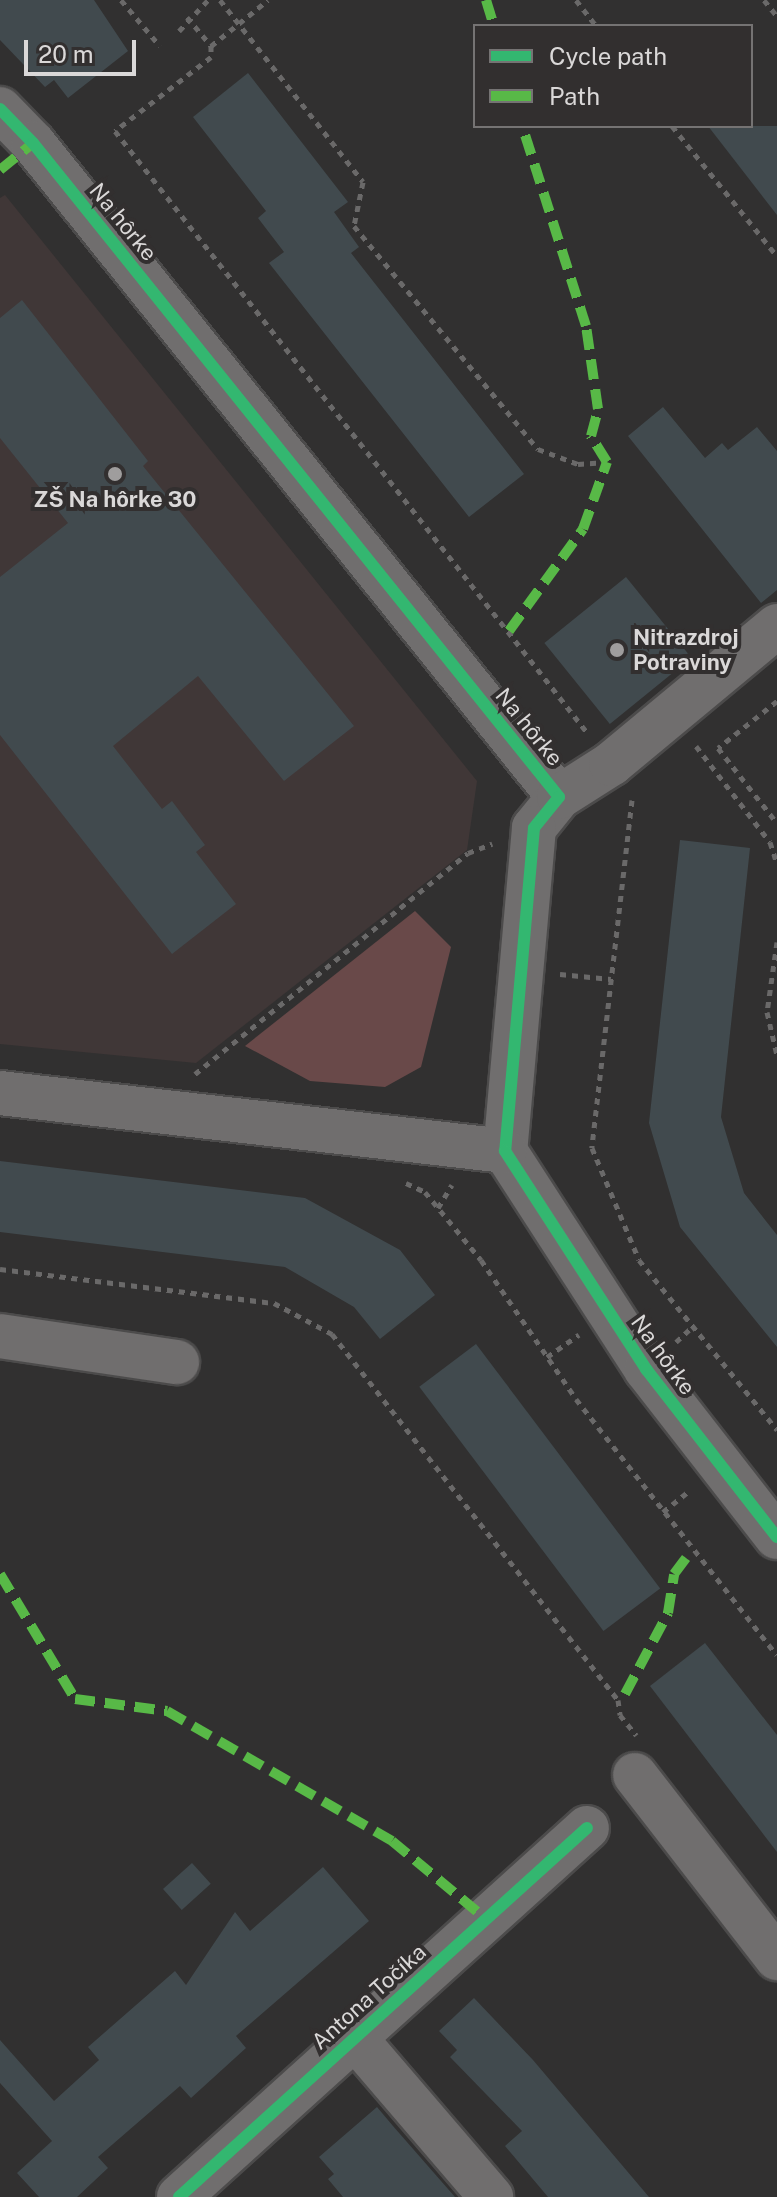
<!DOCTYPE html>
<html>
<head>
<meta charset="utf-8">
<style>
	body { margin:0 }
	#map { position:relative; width:777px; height:2197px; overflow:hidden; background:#313030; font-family:"Public Sans",sans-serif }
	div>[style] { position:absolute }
	.built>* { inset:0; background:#403737 }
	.green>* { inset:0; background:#694949 }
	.building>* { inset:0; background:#414a4e; transform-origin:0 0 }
	.path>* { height:5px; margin-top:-2.5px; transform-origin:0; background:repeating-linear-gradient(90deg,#6a6969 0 6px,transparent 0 12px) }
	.roads { filter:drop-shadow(2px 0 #4c4b4b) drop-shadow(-2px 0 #4c4b4b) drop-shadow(0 2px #4c4b4b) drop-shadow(0 -2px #4c4b4b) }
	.minor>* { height:44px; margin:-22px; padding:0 22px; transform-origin:22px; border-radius:22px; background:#706e6e }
	.quiet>* { height:10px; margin-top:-5px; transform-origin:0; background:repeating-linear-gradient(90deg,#58b947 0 20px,transparent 0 30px) }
	.cycleway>* { height:12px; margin:-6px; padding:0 6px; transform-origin:6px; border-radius:6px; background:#33b770 }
	.dots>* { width:22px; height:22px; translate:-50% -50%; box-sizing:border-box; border:4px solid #322f2f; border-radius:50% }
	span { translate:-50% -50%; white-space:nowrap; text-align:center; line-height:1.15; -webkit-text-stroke:8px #322f2f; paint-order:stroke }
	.street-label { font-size:22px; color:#dad8d8 }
	.poi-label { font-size:22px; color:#dad8d8; font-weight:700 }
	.left { translate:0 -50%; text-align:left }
	.legend { position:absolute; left:473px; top:24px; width:280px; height:104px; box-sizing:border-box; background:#322f2f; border:2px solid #757373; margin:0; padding:10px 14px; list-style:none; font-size:24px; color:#dad8d8 }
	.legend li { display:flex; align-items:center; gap:16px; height:40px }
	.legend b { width:40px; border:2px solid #757373 }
	.scale { position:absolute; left:24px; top:40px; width:112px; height:36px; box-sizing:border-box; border:4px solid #dad8d8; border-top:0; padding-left:10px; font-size:24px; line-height:28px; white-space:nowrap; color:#dad8d8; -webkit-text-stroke:6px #322f2f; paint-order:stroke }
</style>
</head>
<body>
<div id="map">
	<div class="built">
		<div style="clip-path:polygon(5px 195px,477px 781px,467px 850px,196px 1063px,0 1044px,0 198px)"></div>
	</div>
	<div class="green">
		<div style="clip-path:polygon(415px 911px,451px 947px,421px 1067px,385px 1087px,310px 1081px,245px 1046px)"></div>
	</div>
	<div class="building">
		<div style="clip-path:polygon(0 0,94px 0,128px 51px,68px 98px,54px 80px,45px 87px,0 40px)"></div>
		<div style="clip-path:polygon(248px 73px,348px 202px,334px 212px,359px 247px,351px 253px,524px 474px,469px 517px,269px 263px,284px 252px,258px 218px,266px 211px,193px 117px)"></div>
		<div style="clip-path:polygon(708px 126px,777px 126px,777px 215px)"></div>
		<div style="clip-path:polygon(22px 300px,148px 461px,143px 466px,354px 726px,284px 781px,198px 676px,113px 746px,162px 809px,172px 801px,205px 845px,196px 852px,236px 904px,172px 954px,0 735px,0 577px,68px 523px,0 438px,0 318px)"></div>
		<div style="clip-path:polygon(663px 407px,705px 458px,722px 443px,728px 450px,757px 427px,777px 451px,777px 590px,761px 603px,628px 436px)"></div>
		<div style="left:626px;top:577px;width:104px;height:105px;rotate:51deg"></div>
		<div style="clip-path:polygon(680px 840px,750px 848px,721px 1117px,744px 1193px,777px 1235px,777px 1347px,680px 1227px,649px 1123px)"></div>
		<div style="clip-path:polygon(0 1161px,305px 1198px,400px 1250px,435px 1295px,380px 1339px,354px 1307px,285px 1267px,0 1232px)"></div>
		<div style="left:476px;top:1344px;width:306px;height:71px;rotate:53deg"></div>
		<div style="clip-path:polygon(705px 1643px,777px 1735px,777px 1852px,650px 1686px)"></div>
		<div style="left:192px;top:1863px;width:28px;height:39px;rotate:48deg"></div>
		<div style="clip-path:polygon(323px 1867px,369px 1921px,236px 2036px,246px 2048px,191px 2098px,180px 2086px,98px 2157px,108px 2168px,77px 2197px,39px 2197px,17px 2173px,52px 2141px,0 2083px,0 2040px,54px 2101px,99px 2060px,88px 2047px,175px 1971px,186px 1985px,235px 1912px,250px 1931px)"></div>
		<div style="clip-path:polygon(474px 1998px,533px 2060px,649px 2197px,548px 2197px,505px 2146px,522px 2131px,450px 2057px,457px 2050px,439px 2031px)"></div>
		<div style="clip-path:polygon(377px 2107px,393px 2126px,455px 2197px,343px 2197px,328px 2179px,334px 2174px,319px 2157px)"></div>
	</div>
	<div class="path">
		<div style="left:121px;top:0;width:60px;rotate:49.7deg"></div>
		<div style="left:220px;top:0;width:231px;rotate:51.8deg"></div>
		<div style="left:363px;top:182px;width:45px;rotate:101.6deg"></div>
		<div style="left:354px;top:226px;width:289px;rotate:50.5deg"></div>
		<div style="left:538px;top:449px;width:43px;rotate:20.6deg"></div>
		<div style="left:578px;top:464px;width:29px;rotate:-4deg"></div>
		<div style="left:576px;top:0;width:33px;rotate:52deg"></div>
		<div style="left:764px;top:0;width:21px;rotate:51deg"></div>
		<div style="left:187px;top:17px;width:38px;rotate:50deg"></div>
		<div style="left:211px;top:46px;width:11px;rotate:90deg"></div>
		<div style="left:211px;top:57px;width:121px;rotate:142.4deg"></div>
		<div style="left:115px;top:131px;width:763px;rotate:51.87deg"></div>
		<div style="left:179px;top:31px;width:42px;rotate:-46.9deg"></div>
		<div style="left:211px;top:46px;width:73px;rotate:-38.9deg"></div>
		<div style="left:672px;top:126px;width:167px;rotate:51.1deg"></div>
		<div style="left:777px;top:701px;width:75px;rotate:141.5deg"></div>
		<div style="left:718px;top:748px;width:95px;rotate:51.8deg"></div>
		<div style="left:696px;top:746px;width:121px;rotate:52.4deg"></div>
		<div style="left:770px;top:842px;width:22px;rotate:72deg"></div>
		<div style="left:632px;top:800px;width:350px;rotate:96.6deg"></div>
		<div style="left:592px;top:1148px;width:121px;rotate:67.2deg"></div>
		<div style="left:639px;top:1260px;width:219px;rotate:50.9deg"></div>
		<div style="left:777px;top:942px;width:71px;rotate:98.1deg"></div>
		<div style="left:767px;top:1012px;width:44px;rotate:76.9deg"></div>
		<div style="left:560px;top:974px;width:51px;rotate:5.6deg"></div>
		<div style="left:195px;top:1074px;width:351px;rotate:-39deg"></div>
		<div style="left:468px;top:853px;width:26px;rotate:-21deg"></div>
		<div style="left:406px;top:1183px;width:21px;rotate:25deg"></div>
		<div style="left:425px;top:1192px;width:88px;rotate:50.5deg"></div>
		<div style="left:481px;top:1260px;width:168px;rotate:55.6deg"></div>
		<div style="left:576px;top:1399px;width:325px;rotate:51.9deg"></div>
		<div style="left:438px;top:1208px;width:27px;rotate:-59deg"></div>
		<div style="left:0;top:1269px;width:276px;rotate:7.1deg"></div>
		<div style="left:274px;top:1303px;width:66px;rotate:28.1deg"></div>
		<div style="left:332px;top:1334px;width:464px;rotate:52deg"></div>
		<div style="left:618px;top:1700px;width:15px;rotate:82deg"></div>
		<div style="left:620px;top:1715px;width:26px;rotate:51deg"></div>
		<div style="left:676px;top:1342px;width:23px;rotate:-43deg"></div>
		<div style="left:547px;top:1357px;width:39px;rotate:-35deg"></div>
		<div style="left:663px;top:1512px;width:35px;rotate:-39deg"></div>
	</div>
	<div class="roads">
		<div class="minor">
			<div style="left:0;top:109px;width:47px;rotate:45.9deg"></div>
			<div style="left:33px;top:143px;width:839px;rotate:51.19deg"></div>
			<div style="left:559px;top:797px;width:40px;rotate:129deg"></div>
			<div style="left:534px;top:828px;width:324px;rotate:95.1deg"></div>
			<div style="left:505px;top:1151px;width:260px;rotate:57.1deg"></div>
			<div style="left:646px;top:1369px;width:213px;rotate:52.1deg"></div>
			<div style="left:559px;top:797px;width:62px;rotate:-32.4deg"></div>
			<div style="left:611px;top:764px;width:216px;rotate:-39.7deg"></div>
			<div style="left:0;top:1093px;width:508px;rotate:6.55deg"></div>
			<div style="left:0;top:1336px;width:179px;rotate:8.4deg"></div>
			<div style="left:635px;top:1775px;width:232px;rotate:52.2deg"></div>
			<div style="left:354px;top:2037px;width:211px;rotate:49.4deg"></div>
			<div style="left:179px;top:2197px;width:550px;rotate:-42.13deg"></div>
		</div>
	</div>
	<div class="quiet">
		<div style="left:486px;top:0;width:27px;rotate:73deg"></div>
		<div style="left:0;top:170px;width:43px;rotate:-39.3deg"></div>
		<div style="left:33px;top:143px;width:8px;rotate:-130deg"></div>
		<div style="left:509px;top:631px;width:126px;rotate:-54deg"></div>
		<div style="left:583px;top:529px;width:71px;rotate:-70.3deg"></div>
		<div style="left:607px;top:462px;width:31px;rotate:-122deg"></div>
		<div style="left:591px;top:436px;width:28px;rotate:-75deg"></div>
		<div style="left:598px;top:409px;width:84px;rotate:-98.2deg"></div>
		<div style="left:586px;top:326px;width:210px;rotate:-107.7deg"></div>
		<div style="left:0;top:1574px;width:146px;rotate:59deg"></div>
		<div style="left:75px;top:1699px;width:93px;rotate:7.4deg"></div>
		<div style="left:167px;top:1711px;width:260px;rotate:30deg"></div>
		<div style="left:392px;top:1841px;width:122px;rotate:39.7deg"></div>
		<div style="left:625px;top:1694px;width:92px;rotate:-62deg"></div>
		<div style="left:668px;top:1613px;width:39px;rotate:-81deg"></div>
		<div style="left:674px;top:1574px;width:30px;rotate:-53deg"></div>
	</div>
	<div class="cycleway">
		<div style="left:0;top:109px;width:47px;rotate:45.9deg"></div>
		<div style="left:33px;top:143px;width:839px;rotate:51.19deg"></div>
		<div style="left:559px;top:797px;width:40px;rotate:129deg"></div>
		<div style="left:534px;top:828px;width:324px;rotate:95.1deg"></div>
		<div style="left:505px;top:1151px;width:260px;rotate:57.1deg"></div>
		<div style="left:646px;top:1369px;width:213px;rotate:52.1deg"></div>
		<div style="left:179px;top:2197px;width:550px;rotate:-42.13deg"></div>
	</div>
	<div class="dots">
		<div style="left:115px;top:474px;background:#9f9d9d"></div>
		<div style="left:617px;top:650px;background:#9f9d9d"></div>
	</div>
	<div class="street-label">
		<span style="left:123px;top:222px;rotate:51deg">Na hôrke</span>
		<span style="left:529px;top:727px;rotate:51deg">Na hôrke</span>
		<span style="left:663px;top:1355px;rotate:54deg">Na hôrke</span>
		<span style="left:369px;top:1997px;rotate:-42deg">Antona Točíka</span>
	</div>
	<div class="poi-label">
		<span style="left:115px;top:500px">ZŠ Na hôrke 30</span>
		<span class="left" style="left:633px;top:650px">Nitrazdroj<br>Potraviny</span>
	</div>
	<ul class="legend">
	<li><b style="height:10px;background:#33b770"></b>Cycle path</li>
	<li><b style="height:10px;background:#58b947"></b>Path</li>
	</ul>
	<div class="scale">20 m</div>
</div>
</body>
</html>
